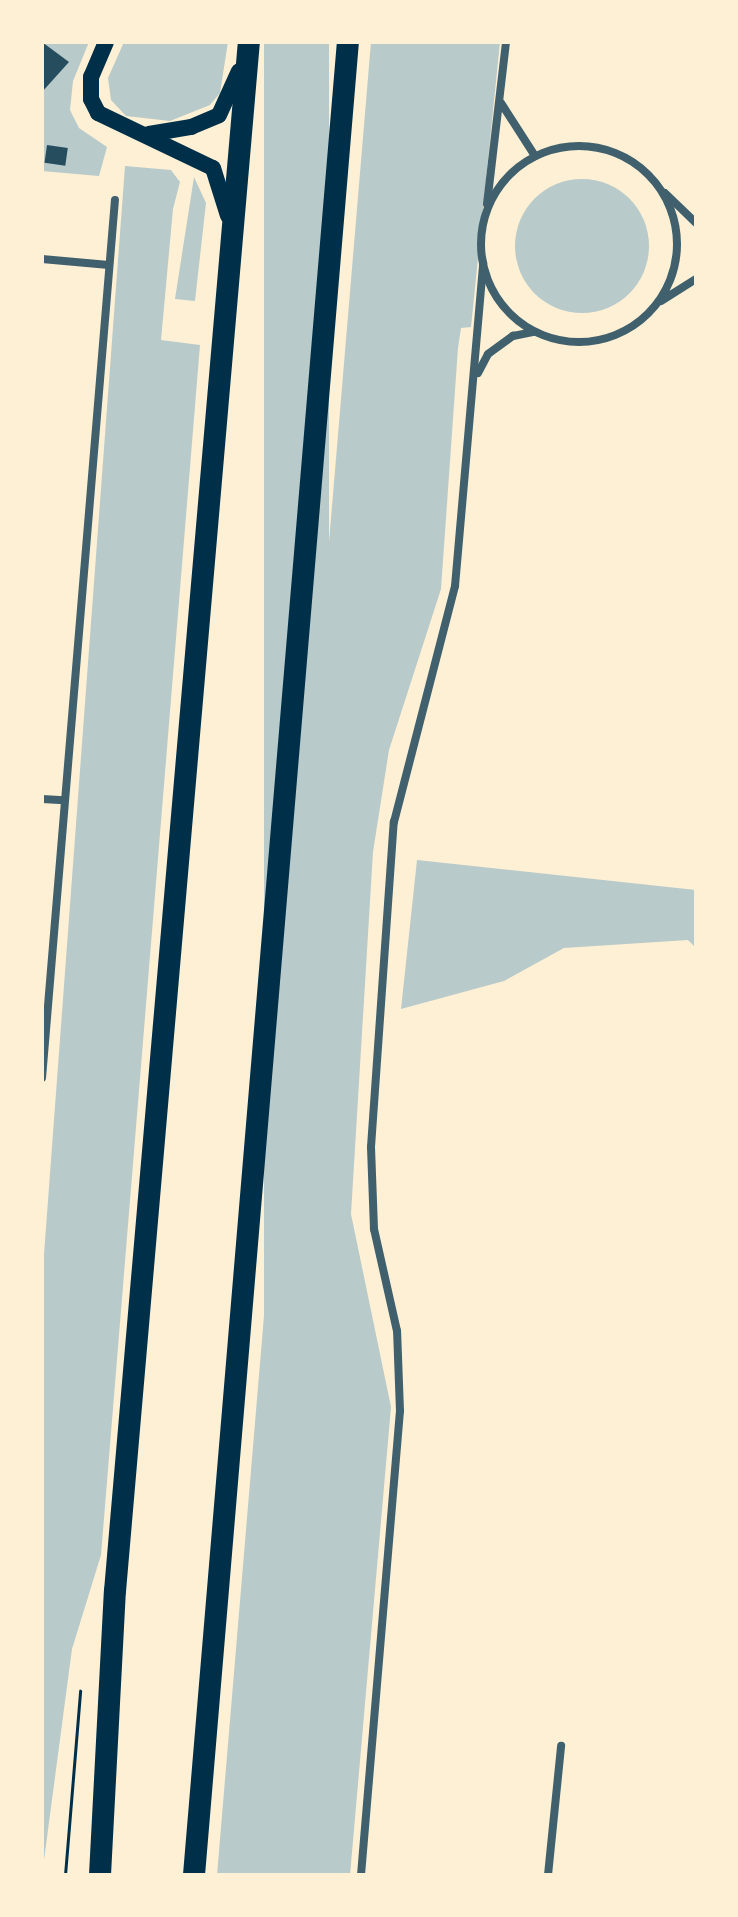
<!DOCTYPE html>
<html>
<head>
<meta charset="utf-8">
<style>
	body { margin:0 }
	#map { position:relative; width:738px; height:1917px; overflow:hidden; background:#fdf0d5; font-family:"IBM Plex Sans",sans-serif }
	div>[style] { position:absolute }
	.green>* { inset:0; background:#b9caca; transform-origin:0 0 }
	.round { border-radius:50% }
	.building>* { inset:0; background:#264d5e; transform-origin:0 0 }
	.path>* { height:3px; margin:-1.5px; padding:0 1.5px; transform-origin:1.5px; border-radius:1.5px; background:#003049 }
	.minor>* { height:8px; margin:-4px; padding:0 4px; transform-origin:4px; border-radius:4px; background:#3f606c }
	.minor>.ring { margin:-4px; padding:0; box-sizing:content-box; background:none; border:8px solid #3f606c; border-radius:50% }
	.secondary>* { height:16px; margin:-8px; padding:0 8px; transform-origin:8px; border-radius:8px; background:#003049 }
	.motorway>* { height:22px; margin:-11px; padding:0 11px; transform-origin:11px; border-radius:11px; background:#003049 }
	span { translate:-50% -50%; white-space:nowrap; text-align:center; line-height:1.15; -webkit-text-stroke:8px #fdf0d5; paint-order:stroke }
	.frame { position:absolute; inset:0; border:44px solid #fdf0d5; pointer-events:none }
</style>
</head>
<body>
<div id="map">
	<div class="green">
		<div style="clip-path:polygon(42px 42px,89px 42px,73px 81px,70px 110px,79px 128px,107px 147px,99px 176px,42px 171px)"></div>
		<div style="clip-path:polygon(124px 42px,228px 42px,220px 93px,210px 105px,170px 121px,126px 116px,111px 100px,108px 78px)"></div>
		<div style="left:264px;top:42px;width:65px;height:1839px"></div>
		<div style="clip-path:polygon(371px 42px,500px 42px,471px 327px,461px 328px,458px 348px,441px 589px,389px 750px,373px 852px,351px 1214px,391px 1407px,350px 1875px,217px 1875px)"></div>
		<div style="clip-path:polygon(125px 166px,171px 170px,180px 182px,173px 209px,161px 340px,200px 345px,101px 1555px,72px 1649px,42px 1875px,42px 1281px)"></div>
		<div style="clip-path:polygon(194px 177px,206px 203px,195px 301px,175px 299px)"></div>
		<div class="round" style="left:515px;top:179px;width:134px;height:134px"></div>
		<div style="clip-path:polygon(417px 860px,696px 890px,696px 948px,688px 940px,564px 948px,504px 981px,401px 1009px)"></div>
	</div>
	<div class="building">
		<div style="clip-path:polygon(42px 42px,69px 62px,42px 92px)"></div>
		<div style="left:47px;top:145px;width:21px;height:18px;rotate:8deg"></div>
	</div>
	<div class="path">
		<div style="left:65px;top:1875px;width:185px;rotate:-85.3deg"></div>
	</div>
	<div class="minor">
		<div style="left:501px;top:103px;width:63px;rotate:57.3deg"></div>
		<div class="ring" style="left:481px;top:146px;width:188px;height:188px"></div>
		<div style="left:665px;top:193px;width:43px;rotate:44.1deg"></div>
		<div style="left:487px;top:204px;width:163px;rotate:-83.3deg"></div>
		<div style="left:42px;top:259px;width:67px;rotate:5.1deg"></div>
		<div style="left:661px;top:301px;width:41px;rotate:-32.2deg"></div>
		<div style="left:478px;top:373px;width:21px;rotate:-62deg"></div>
		<div style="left:488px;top:354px;width:31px;rotate:-36deg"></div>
		<div style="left:513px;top:336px;width:20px;rotate:-11deg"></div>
		<div style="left:42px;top:799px;width:22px;rotate:3deg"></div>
		<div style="left:42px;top:1078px;width:881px;rotate:-85.25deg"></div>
		<div style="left:361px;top:1875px;width:466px;rotate:-85.2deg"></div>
		<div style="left:400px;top:1411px;width:80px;rotate:-92.1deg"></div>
		<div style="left:397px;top:1331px;width:105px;rotate:-102.7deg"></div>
		<div style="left:374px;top:1229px;width:82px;rotate:-92.1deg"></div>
		<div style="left:371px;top:1147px;width:326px;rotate:-86deg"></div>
		<div style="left:394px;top:822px;width:244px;rotate:-75.5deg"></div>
		<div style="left:455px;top:586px;width:324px;rotate:-85deg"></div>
		<div style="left:548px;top:1875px;width:130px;rotate:-84.2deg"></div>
	</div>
	<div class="secondary">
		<div style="left:106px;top:42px;width:38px;rotate:113deg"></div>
		<div style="left:91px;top:77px;width:22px;rotate:90deg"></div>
		<div style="left:91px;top:99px;width:16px;rotate:63deg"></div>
		<div style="left:98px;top:113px;width:127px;rotate:25.6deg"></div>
		<div style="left:213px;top:168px;width:50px;rotate:72.6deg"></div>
		<div style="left:149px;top:134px;width:43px;rotate:-9.5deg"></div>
		<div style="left:191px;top:127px;width:30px;rotate:-23deg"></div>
		<div style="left:219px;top:115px;width:48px;rotate:-65.6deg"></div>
	</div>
	<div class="motorway">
		<div style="left:100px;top:1875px;width:284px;rotate:-87deg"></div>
		<div style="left:115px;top:1591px;width:1555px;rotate:-85.06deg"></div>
		<div style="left:194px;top:1875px;width:1839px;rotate:-85.2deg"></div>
	</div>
	<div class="frame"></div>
</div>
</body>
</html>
